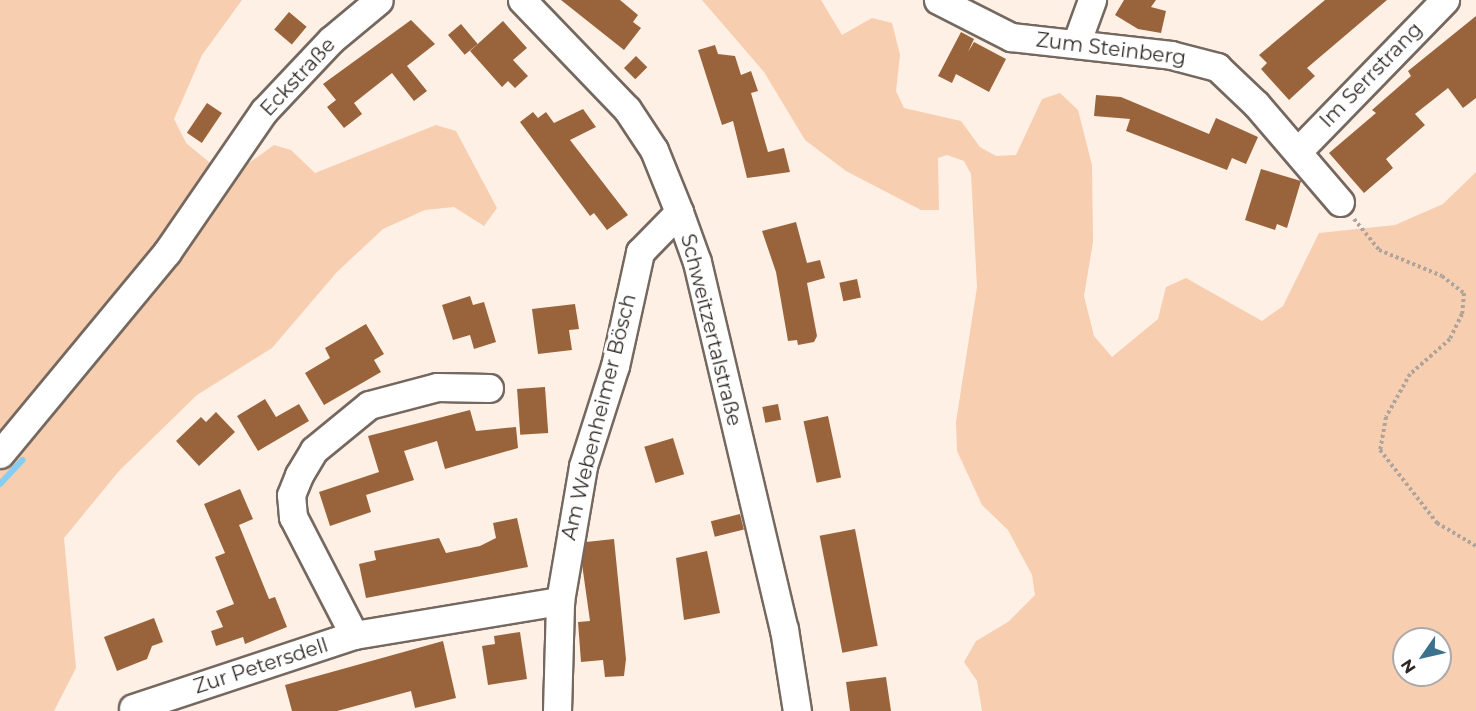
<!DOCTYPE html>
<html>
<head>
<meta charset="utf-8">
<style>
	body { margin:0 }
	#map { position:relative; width:1476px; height:711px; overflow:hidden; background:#fff0e5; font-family:Montserrat,sans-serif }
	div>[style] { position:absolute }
	.green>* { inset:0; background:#f8ceb0 }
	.stream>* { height:6px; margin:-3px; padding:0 3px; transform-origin:3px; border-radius:3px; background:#85cdf2 }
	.building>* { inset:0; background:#99643b; transform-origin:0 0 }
	.path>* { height:4px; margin-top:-2px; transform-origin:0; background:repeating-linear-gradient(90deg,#afa49b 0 3px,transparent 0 6px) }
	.roads { filter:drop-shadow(2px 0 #75685f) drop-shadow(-2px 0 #75685f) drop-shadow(0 2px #75685f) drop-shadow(0 -2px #75685f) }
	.minor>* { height:27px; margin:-13.5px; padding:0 13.5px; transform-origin:13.5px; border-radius:13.5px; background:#fff }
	span { translate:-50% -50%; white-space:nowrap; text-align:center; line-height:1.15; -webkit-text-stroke:6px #fff; paint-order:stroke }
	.street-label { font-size:20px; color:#2f2925 }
	.north { position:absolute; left:1392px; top:627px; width:60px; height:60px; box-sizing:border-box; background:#fff; border:2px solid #aca9a8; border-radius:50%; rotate:236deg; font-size:16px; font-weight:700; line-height:24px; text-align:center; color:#2f2925 }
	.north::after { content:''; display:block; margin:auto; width:21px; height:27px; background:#3b728d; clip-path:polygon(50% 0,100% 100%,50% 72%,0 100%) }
</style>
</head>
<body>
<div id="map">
	<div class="green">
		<div style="clip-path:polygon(0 0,242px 0,202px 55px,174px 119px,186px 143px,215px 167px,238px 171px,274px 145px,291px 150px,315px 173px,436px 125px,456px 131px,497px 208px,484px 226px,454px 207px,425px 210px,383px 229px,337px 272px,272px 348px,197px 395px,119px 471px,64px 538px,76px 668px,54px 711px,0 711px)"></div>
		<div style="clip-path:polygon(evenodd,702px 0,821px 0,842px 35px,872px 18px,892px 23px,900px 55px,896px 91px,904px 108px,961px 121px,980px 147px,996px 156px,1016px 155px,1042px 99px,1060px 93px,1078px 110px,1092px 165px,1093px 242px,1084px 296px,1094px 336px,1112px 357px,1158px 319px,1166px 287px,1186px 278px,1262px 321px,1283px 306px,1319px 233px,1395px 225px,1443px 204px,1476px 172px,1476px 711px,982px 711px,977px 681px,964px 662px,976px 641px,1008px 622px,1035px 595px,1032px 575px,1008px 530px,982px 505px,957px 451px,956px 422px,977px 287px,971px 174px,964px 161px,947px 155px,938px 158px,939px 210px,921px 210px,846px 171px,805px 140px,764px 72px,702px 0,1404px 639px,1440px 639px,1440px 675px,1404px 675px,1404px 639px)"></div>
	</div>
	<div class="stream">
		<div style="left:0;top:484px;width:33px;rotate:-47deg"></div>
	</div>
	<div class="building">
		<div style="clip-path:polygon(561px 0,620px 0,638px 15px,633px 22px,641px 28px,624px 50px)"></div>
		<div style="clip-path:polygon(1124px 0,1156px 0,1151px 7px,1166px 11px,1161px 33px,1138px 29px,1115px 15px)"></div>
		<div style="clip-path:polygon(1325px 0,1387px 0,1307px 68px,1315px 76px,1289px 100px,1261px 69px,1267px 63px,1259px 55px)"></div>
		<div style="left:289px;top:12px;width:23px;height:23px;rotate:40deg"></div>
		<div style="clip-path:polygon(1476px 16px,1476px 98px,1463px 108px,1448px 88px,1415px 114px,1425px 125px,1386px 159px,1393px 168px,1364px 193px,1329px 153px,1376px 113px,1372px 110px,1411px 76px,1408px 71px)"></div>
		<div style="clip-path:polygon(411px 20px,435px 44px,407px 66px,427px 91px,414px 101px,392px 73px,354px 103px,362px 114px,344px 128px,327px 107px,336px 100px,323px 84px)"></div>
		<div style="clip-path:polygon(503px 21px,527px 48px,513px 60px,528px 76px,515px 88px,508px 81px,502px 87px,470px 51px)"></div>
		<div style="left:461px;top:24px;width:26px;height:17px;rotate:50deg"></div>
		<div style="clip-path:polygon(961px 32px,974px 39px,968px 52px,974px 42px,1006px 59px,989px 92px,956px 74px,952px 83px,938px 76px)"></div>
		<div style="clip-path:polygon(715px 45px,718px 54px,735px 56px,741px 75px,751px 71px,758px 91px,751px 93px,768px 152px,784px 148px,790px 172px,747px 178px,733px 121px,722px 125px,698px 50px)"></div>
		<div style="left:636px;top:56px;width:16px;height:17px;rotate:45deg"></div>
		<div style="clip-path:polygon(1096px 95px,1121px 97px,1209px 134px,1216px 118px,1258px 137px,1246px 164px,1232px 158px,1227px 170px,1126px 131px,1130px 119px,1094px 116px)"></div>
		<div style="left:207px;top:103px;width:18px;height:36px;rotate:34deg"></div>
		<div style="clip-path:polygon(583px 109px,596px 127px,570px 140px,628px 215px,607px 230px,594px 213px,590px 216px,520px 122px,533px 112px,538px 118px,546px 112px,554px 123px)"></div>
		<div style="clip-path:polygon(1261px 169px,1301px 181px,1287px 228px,1277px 224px,1275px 230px,1245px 220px)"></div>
		<div style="clip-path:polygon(796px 222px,807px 263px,820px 260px,825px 278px,807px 283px,817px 336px,814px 342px,798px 345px,797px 340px,788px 341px,776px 272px,762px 231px)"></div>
		<div style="left:857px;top:279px;width:19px;height:18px;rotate:78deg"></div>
		<div style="clip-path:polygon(470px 296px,473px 305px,484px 302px,496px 342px,474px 349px,470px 335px,453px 340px,442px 305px)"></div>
		<div style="clip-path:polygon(575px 304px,579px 329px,569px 330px,572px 350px,538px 354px,532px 309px)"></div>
		<div style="clip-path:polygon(366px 324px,384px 354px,374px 360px,381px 372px,324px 405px,305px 373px,330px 358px,325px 348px)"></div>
		<div style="left:545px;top:387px;width:46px;height:28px;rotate:86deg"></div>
		<div style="clip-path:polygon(265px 399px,276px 417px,299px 404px,309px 421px,258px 451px,237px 416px)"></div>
		<div style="left:778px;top:404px;width:16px;height:16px;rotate:79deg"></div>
		<div style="clip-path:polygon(470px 410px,476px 431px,516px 427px,518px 448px,445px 469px,437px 441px,404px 451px,414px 480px,366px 495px,371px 512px,330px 526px,319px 492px,379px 472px,368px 436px)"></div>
		<div style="clip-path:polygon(216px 412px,235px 432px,199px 466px,176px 441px,201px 417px,206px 422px)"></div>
		<div style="left:828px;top:416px;width:63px;height:25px;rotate:78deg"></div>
		<div style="left:673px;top:438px;width:38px;height:30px;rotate:73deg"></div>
		<div style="clip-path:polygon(240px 489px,253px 519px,239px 525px,269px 599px,275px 597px,287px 627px,245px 644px,243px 637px,216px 646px,211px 631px,223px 627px,216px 611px,234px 604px,215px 557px,225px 553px,204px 504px)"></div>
		<div style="left:740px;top:514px;width:16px;height:30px;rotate:76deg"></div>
		<div style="clip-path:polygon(517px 518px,528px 567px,366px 598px,359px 564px,376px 560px,374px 551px,439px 538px,446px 553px,480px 546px,496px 538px,493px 523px)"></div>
		<div style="left:855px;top:529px;width:119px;height:36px;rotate:79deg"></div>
		<div style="clip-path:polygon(614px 539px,626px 659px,624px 676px,605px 677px,603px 660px,581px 662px,578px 622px,590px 621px,582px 564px,586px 542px)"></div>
		<div style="clip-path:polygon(707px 551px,720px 613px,684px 620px,676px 558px)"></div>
		<div style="clip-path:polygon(154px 618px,163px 642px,152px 646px,147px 659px,117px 671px,104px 637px)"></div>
		<div style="clip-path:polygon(520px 632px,527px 679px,488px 685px,482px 646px,495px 644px,494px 636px)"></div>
		<div style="clip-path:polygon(443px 641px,456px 698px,415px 708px,411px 691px,337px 711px,292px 711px,285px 685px)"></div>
		<div style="clip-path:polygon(886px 677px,891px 711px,850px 711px,846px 682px)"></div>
	</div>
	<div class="path">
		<div style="left:1354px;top:219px;width:40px;rotate:51deg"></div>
		<div style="left:1379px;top:250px;width:68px;rotate:22.4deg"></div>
		<div style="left:1442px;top:276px;width:28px;rotate:38deg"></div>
		<div style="left:1464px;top:293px;width:21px;rotate:95deg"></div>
		<div style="left:1462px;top:314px;width:28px;rotate:116deg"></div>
		<div style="left:1450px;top:339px;width:53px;rotate:138.8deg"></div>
		<div style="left:1410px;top:374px;width:49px;rotate:119.2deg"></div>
		<div style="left:1386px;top:417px;width:34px;rotate:100deg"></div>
		<div style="left:1380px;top:450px;width:93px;rotate:52deg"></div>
		<div style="left:1437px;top:523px;width:45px;rotate:30.5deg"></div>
	</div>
	<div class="roads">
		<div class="minor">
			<div style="left:522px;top:0;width:151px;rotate:46.1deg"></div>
			<div style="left:627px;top:109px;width:49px;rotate:56.6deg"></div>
			<div style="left:654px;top:150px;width:67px;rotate:68deg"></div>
			<div style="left:679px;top:212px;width:53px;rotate:70.2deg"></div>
			<div style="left:697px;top:262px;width:377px;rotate:76.7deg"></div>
			<div style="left:784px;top:629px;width:83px;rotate:81deg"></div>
			<div style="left:938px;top:0;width:82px;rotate:26.9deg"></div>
			<div style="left:1011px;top:37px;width:161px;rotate:6.4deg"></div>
			<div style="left:1171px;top:55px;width:48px;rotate:14.6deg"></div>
			<div style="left:1217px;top:67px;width:54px;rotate:43.5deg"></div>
			<div style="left:1256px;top:104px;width:129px;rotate:49.4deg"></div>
			<div style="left:1076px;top:44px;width:47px;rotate:-70deg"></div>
			<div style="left:1298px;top:151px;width:211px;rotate:-45.8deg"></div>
			<div style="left:0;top:454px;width:262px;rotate:-50.4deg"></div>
			<div style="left:167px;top:252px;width:171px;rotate:-55.5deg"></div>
			<div style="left:264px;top:111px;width:98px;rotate:-46.7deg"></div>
			<div style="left:331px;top:40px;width:62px;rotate:-39.8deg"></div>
			<div style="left:354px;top:635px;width:133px;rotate:-117.3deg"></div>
			<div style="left:293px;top:517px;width:22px;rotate:-95deg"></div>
			<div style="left:291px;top:495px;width:22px;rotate:-68deg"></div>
			<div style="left:299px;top:475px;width:29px;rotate:-59deg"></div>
			<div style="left:314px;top:450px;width:71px;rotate:-39.3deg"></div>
			<div style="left:369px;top:405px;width:70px;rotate:-14.8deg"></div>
			<div style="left:437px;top:387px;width:52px;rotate:1.1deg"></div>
			<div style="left:133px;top:708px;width:233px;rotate:-18.3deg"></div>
			<div style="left:354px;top:635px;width:209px;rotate:-9.4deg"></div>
			<div style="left:557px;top:711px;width:110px;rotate:-88.4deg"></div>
			<div style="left:560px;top:601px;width:137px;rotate:-80.3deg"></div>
			<div style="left:583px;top:466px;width:105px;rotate:-72.3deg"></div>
			<div style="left:615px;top:366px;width:117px;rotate:-77.6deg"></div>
			<div style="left:640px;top:252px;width:56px;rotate:-45.7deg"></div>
		</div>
	</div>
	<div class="street-label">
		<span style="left:1111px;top:49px;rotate:7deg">Zum Steinberg</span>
		<span style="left:1371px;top:75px;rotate:-46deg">Im Serrstrang</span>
		<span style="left:298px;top:77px;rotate:-47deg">Eckstraße</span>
		<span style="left:711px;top:330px;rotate:76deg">Schweitzertalstraße</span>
		<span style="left:599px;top:417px;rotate:-76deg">Am Webenheimer Bösch</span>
		<span style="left:261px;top:666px;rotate:-18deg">Zur Petersdell</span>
	</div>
	<div class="north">N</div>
</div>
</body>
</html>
